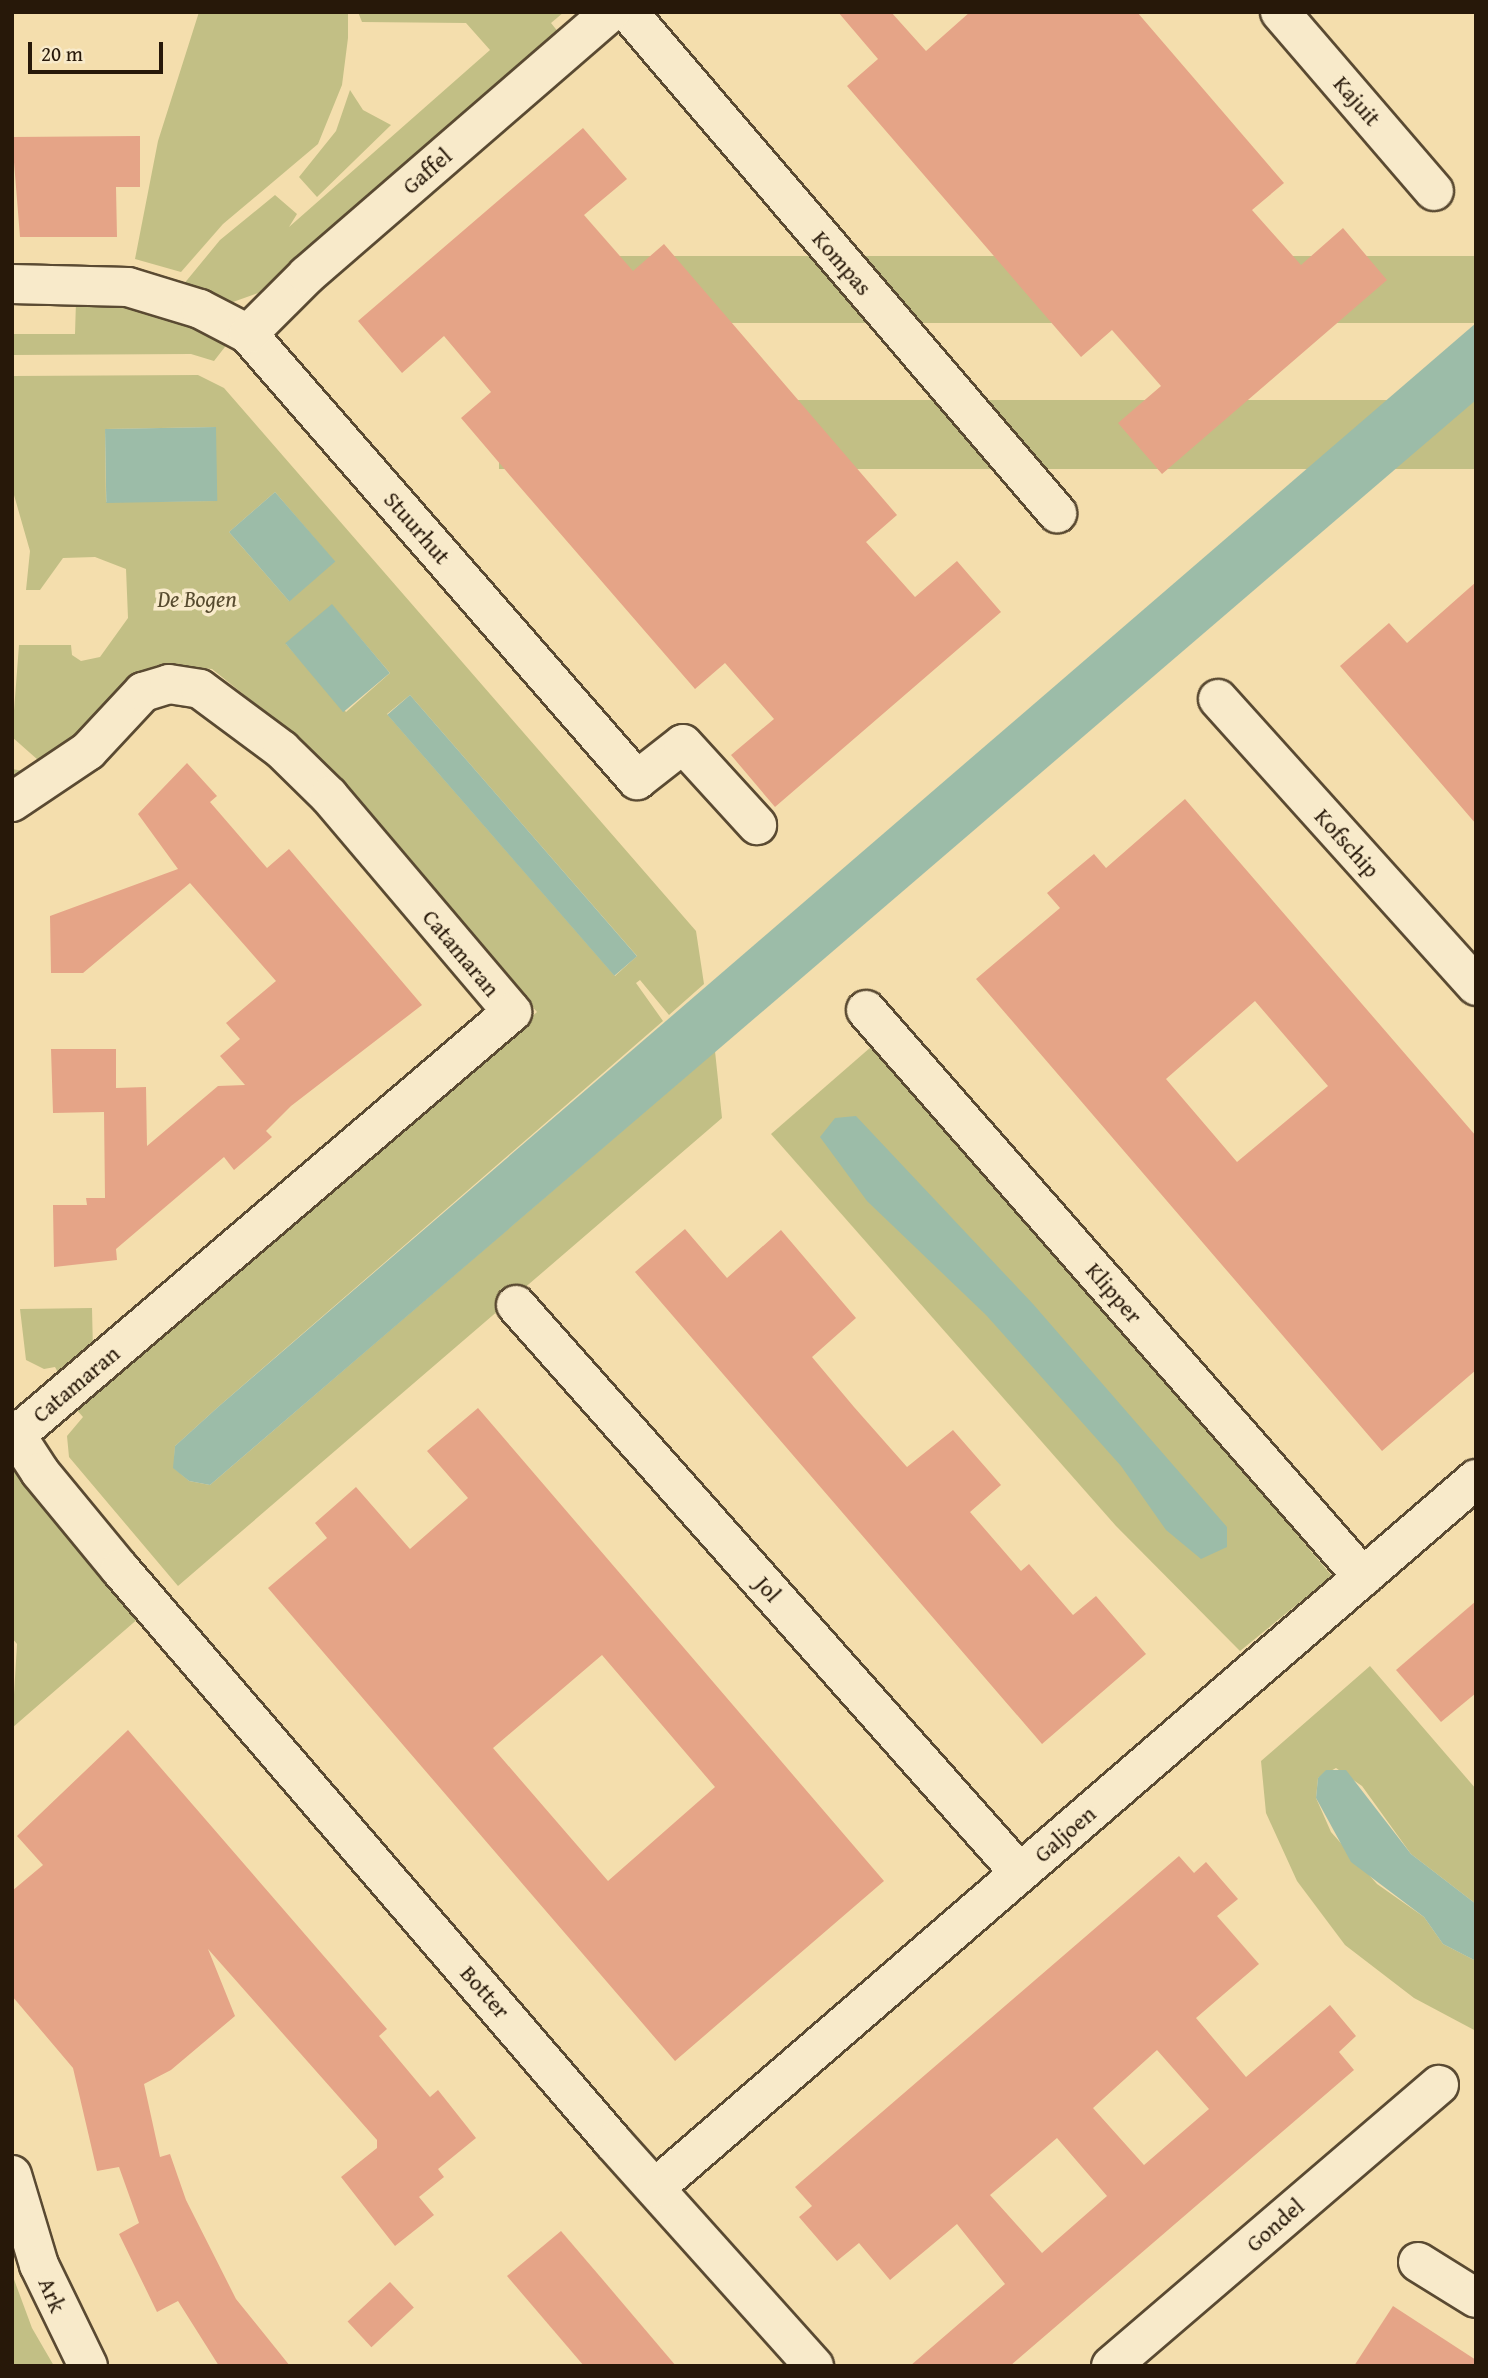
<!DOCTYPE html>
<html>
<head>
<meta charset="utf-8">
<style>
	body { margin:0 }
	#map { position:relative; width:1488px; height:2378px; overflow:hidden; background:#f4dead; font-family:"Gentium Book Plus",serif }
	div>[style] { position:absolute }
	.green>* { inset:0; background:#c2bf85; transform-origin:0 0 }
	.water>* { inset:0; background:#9cbca8; transform-origin:0 0 }
	.building>* { inset:0; background:#e5a487; transform-origin:0 0 }
	.roads { filter:drop-shadow(2px 0 #5a4a32) drop-shadow(-2px 0 #5a4a32) drop-shadow(0 2px #5a4a32) drop-shadow(0 -2px #5a4a32) }
	.street>* { height:38px; margin:-19px; padding:0 19px; transform-origin:19px; border-radius:19px; background:#f8eaca }
	span { translate:-50% -50%; white-space:nowrap; text-align:center; line-height:1.15; -webkit-text-stroke:7px #f8eaca; paint-order:stroke }
	.street-label { font-size:23px; color:#271809 }
	.park-label { font-size:23px; color:#564a2e; font-style:italic }
	.frame { position:absolute; inset:0; border:14px solid #271809; pointer-events:none }
	.scale { position:absolute; left:28px; top:42px; width:135px; height:32px; box-sizing:border-box; border:4px solid #271809; border-top:0; padding-left:9px; font-size:21px; line-height:24px; white-space:nowrap; color:#271809; -webkit-text-stroke:5px #f8eaca; paint-order:stroke }
</style>
</head>
<body>
<div id="map">
	<div class="green">
		<div style="clip-path:polygon(199px 12px,348px 12px,348px 38px,342px 85px,318px 144px,223px 224px,181px 272px,135px 259px,158px 141px)"></div>
		<div style="clip-path:polygon(358px 12px,564px 12px,551px 23px,559px 33px,258px 293px,233px 302px,183px 285px,220px 240px,275px 195px,297px 214px,289px 227px,490px 50px,466px 23px,362px 22px)"></div>
		<div style="clip-path:polygon(350px 90px,363px 110px,391px 125px,317px 197px,299px 177px,336px 131px)"></div>
		<div style="left:1476px;top:256px;width:67px;height:1010px;rotate:90deg"></div>
		<div style="clip-path:polygon(76px 301px,126px 303px,211px 328px,228px 343px,214px 361px,191px 354px,12px 355px,12px 334px,75px 334px)"></div>
		<div style="clip-path:polygon(evenodd,198px 375px,224px 388px,696px 931px,704px 984px,669px 1015px,640px 980px,636px 983px,663px 1021px,218px 1407px,175px 1446px,174px 1468px,189px 1481px,210px 1485px,715px 1051px,722px 1118px,178px 1586px,69px 1457px,67px 1436px,83px 1417px,76px 1409px,537px 1012px,292px 733px,212px 669px,158px 665px,133px 674px,73px 740px,37px 772px,12px 781px,12px 769px,30px 772px,38px 760px,12px 737px,19px 645px,71px 645px,72px 655px,81px 661px,100px 657px,128px 618px,126px 569px,95px 557px,63px 558px,40px 590px,26px 590px,30px 551px,12px 488px,12px 376px,198px 375px,216px 427px,216px 501px,106px 502px,105px 429px,216px 427px,198px 375px,275px 492px,334px 561px,289px 601px,229px 532px,275px 492px,198px 375px,332px 605px,390px 673px,346px 712px,286px 644px,332px 605px,198px 375px,410px 695px,637px 956px,615px 976px,387px 714px,410px 695px)"></div>
		<div style="left:1476px;top:400px;width:69px;height:977px;rotate:90deg"></div>
		<div style="clip-path:polygon(879px 1040px,1332px 1576px,1240px 1651px,1116px 1526px,771px 1134px)"></div>
		<div style="clip-path:polygon(92px 1308px,93px 1352px,61px 1378px,55px 1367px,44px 1369px,26px 1360px,20px 1309px)"></div>
		<div style="clip-path:polygon(12px 1468px,140px 1617px,12px 1728px,17px 1644px,12px 1638px)"></div>
		<div style="clip-path:polygon(1370px 1666px,1476px 1789px,1476px 1904px,1411px 1854px,1362px 1786px,1336px 1768px,1318px 1778px,1316px 1798px,1331px 1832px,1377px 1884px,1424px 1917px,1443px 1944px,1476px 1961px,1476px 2031px,1414px 1998px,1345px 1945px,1297px 1881px,1266px 1813px,1261px 1761px)"></div>
		<div style="clip-path:polygon(12px 2274px,32px 2328px,54px 2366px,12px 2366px)"></div>
	</div>
	<div class="water">
		<div style="clip-path:polygon(1476px 323px,1476px 400px,210px 1485px,189px 1481px,173px 1468px,175px 1446px,218px 1407px)"></div>
		<div style="left:216px;top:427px;width:74px;height:111px;rotate:89deg"></div>
		<div style="left:275px;top:492px;width:92px;height:61px;rotate:49deg"></div>
		<div style="left:332px;top:604px;width:90px;height:61px;rotate:50deg"></div>
		<div style="left:410px;top:695px;width:346px;height:30px;rotate:49deg"></div>
		<div style="clip-path:polygon(856px 1116px,1033px 1304px,1227px 1527px,1227px 1547px,1201px 1559px,1166px 1530px,1121px 1466px,986px 1315px,867px 1201px,820px 1137px,835px 1118px)"></div>
		<div style="clip-path:polygon(1326px 1770px,1346px 1770px,1411px 1854px,1476px 1904px,1476px 1961px,1443px 1944px,1424px 1917px,1351px 1862px,1316px 1798px,1318px 1778px)"></div>
	</div>
	<div class="building">
		<div style="clip-path:polygon(838px 12px,891px 12px,926px 51px,970px 12px,1137px 12px,1284px 183px,1252px 210px,1301px 265px,1343px 228px,1387px 280px,1162px 474px,1118px 423px,1161px 386px,1112px 330px,1081px 357px,993px 255px,847px 86px,878px 59px)"></div>
		<div style="clip-path:polygon(583px 128px,627px 179px,584px 215px,633px 271px,664px 244px,897px 515px,866px 542px,915px 597px,957px 561px,1001px 612px,775px 807px,731px 755px,774px 719px,725px 663px,695px 689px,513px 479px,461px 418px,491px 392px,444px 336px,402px 373px,358px 321px)"></div>
		<div style="clip-path:polygon(140px 136px,140px 187px,116px 187px,117px 237px,20px 237px,12px 137px)"></div>
		<div style="clip-path:polygon(1476px 582px,1476px 824px,1340px 666px,1389px 623px,1407px 643px)"></div>
		<div style="clip-path:polygon(187px 763px,217px 796px,210px 802px,267px 868px,289px 849px,422px 1005px,291px 1106px,266px 1131px,272px 1137px,234px 1170px,224px 1157px,116px 1249px,117px 1260px,54px 1267px,53px 1205px,87px 1205px,86px 1198px,105px 1198px,104px 1112px,53px 1113px,51px 1049px,116px 1049px,116px 1088px,146px 1087px,147px 1146px,218px 1086px,245px 1085px,220px 1056px,240px 1039px,226px 1023px,276px 981px,190px 883px,83px 973px,51px 973px,50px 916px,178px 869px,138px 814px)"></div>
		<div style="clip-path:polygon(evenodd,1185px 799px,1476px 1136px,1476px 1370px,1382px 1451px,976px 979px,1060px 908px,1047px 893px,1094px 854px,1106px 868px,1185px 799px,1255px 1001px,1328px 1086px,1237px 1162px,1166px 1079px,1255px 1001px)"></div>
		<div style="clip-path:polygon(685px 1229px,727px 1278px,781px 1230px,856px 1318px,812px 1357px,854px 1407px,907px 1467px,953px 1430px,1001px 1485px,970px 1512px,1021px 1571px,1029px 1564px,1073px 1615px,1096px 1596px,1146px 1654px,1042px 1744px,635px 1272px)"></div>
		<div style="clip-path:polygon(evenodd,478px 1408px,884px 1881px,675px 2061px,268px 1588px,327px 1538px,315px 1523px,356px 1487px,410px 1549px,468px 1498px,427px 1451px,478px 1408px,602px 1655px,715px 1787px,608px 1881px,493px 1748px,602px 1655px)"></div>
		<div style="clip-path:polygon(1476px 1601px,1476px 1693px,1441px 1722px,1396px 1670px)"></div>
		<div style="clip-path:polygon(128px 1730px,387px 2029px,379px 2036px,430px 2097px,438px 2090px,476px 2138px,438px 2169px,444px 2177px,419px 2197px,434px 2215px,395px 2246px,341px 2177px,377px 2148px,377px 2140px,208px 1949px,235px 2016px,171px 2070px,144px 2084px,160px 2157px,170px 2154px,186px 2200px,236px 2299px,290px 2366px,219px 2366px,178px 2301px,157px 2312px,119px 2234px,139px 2223px,119px 2167px,97px 2171px,73px 2068px,12px 1996px,12px 1891px,43px 1865px,17px 1836px)"></div>
		<div style="clip-path:polygon(evenodd,1179px 1856px,1194px 1873px,1206px 1862px,1238px 1899px,1217px 1916px,1259px 1964px,1196px 2018px,1246px 2077px,1330px 2005px,1356px 2036px,1339px 2052px,1354px 2070px,1010px 2366px,910px 2366px,1005px 2284px,957px 2224px,890px 2280px,859px 2243px,837px 2261px,799px 2217px,812px 2206px,795px 2187px,1179px 1856px,1157px 2050px,1209px 2109px,1144px 2165px,1093px 2108px,1157px 2050px,1179px 1856px,1057px 2138px,1107px 2196px,1042px 2253px,990px 2195px,1057px 2138px)"></div>
		<div style="clip-path:polygon(561px 2231px,603px 2280px,676px 2366px,584px 2366px,507px 2276px)"></div>
		<div style="left:390px;top:2282px;width:35px;height:58px;rotate:47deg"></div>
		<div style="clip-path:polygon(1393px 2306px,1476px 2360px,1476px 2366px,1354px 2366px)"></div>
	</div>
	<div class="roads">
		<div class="street">
			<div style="left:628px;top:12px;width:660px;rotate:49.43deg"></div>
			<div style="left:1280px;top:12px;width:236px;rotate:49.3deg"></div>
			<div style="left:12px;top:284px;width:116px;rotate:1.5deg"></div>
			<div style="left:128px;top:287px;width:75px;rotate:17deg"></div>
			<div style="left:200px;top:309px;width:54px;rotate:27.5deg"></div>
			<div style="left:248px;top:334px;width:592px;rotate:48.91deg"></div>
			<div style="left:637px;top:780px;width:58px;rotate:-38deg"></div>
			<div style="left:683px;top:744px;width:110px;rotate:47.6deg"></div>
			<div style="left:248px;top:334px;width:83px;rotate:-45deg"></div>
			<div style="left:307px;top:275px;width:402px;rotate:-40.9deg"></div>
			<div style="left:1218px;top:699px;width:386px;rotate:48deg"></div>
			<div style="left:12px;top:802px;width:92px;rotate:-33.9deg"></div>
			<div style="left:88px;top:751px;width:81px;rotate:-47deg"></div>
			<div style="left:143px;top:692px;width:27px;rotate:-17deg"></div>
			<div style="left:169px;top:684px;width:31px;rotate:9deg"></div>
			<div style="left:200px;top:689px;width:102px;rotate:36.6deg"></div>
			<div style="left:282px;top:750px;width:66px;rotate:44.4deg"></div>
			<div style="left:329px;top:796px;width:283px;rotate:49.7deg"></div>
			<div style="left:512px;top:1012px;width:652px;rotate:139.54deg"></div>
			<div style="left:866px;top:1010px;width:754px;rotate:48.76deg"></div>
			<div style="left:516px;top:1305px;width:759px;rotate:48.42deg"></div>
			<div style="left:12px;top:1429px;width:51px;rotate:56.9deg"></div>
			<div style="left:40px;top:1472px;width:126px;rotate:50.5deg"></div>
			<div style="left:120px;top:1569px;width:756px;rotate:49.29deg"></div>
			<div style="left:613px;top:2142px;width:301px;rotate:48.1deg"></div>
			<div style="left:12px;top:2175px;width:94px;rotate:73.3deg"></div>
			<div style="left:39px;top:2265px;width:112px;rotate:64.1deg"></div>
			<div style="left:655px;top:2188px;width:1085px;rotate:-40.81deg"></div>
			<div style="left:1418px;top:2262px;width:68px;rotate:31.8deg"></div>
			<div style="left:1111px;top:2366px;width:432px;rotate:-40.6deg"></div>
		</div>
	</div>
	<div class="street-label">
		<span style="left:1357px;top:101px;rotate:49deg">Kajuit</span>
		<span style="left:427px;top:171px;rotate:-41deg">Gaffel</span>
		<span style="left:842px;top:263px;rotate:49deg">Kompas</span>
		<span style="left:417px;top:528px;rotate:49deg">Stuurhut</span>
		<span style="left:1347px;top:843px;rotate:48deg">Kofschip</span>
		<span style="left:461px;top:953px;rotate:50deg">Catamaran</span>
		<span style="left:1114px;top:1293px;rotate:49deg">Klipper</span>
		<span style="left:76px;top:1384px;rotate:-40deg">Catamaran</span>
		<span style="left:768px;top:1589px;rotate:48deg">Jol</span>
		<span style="left:1065px;top:1834px;rotate:-41deg">Galjoen</span>
		<span style="left:485px;top:1992px;rotate:49deg">Botter</span>
		<span style="left:1275px;top:2225px;rotate:-41deg">Gondel</span>
		<span style="left:52px;top:2295px;rotate:67deg">Ark</span>
	</div>
	<div class="park-label">
		<span style="left:197px;top:599px">De Bogen</span>
	</div>
	<div class="frame"></div>
	<div class="scale">20 m</div>
</div>
</body>
</html>
